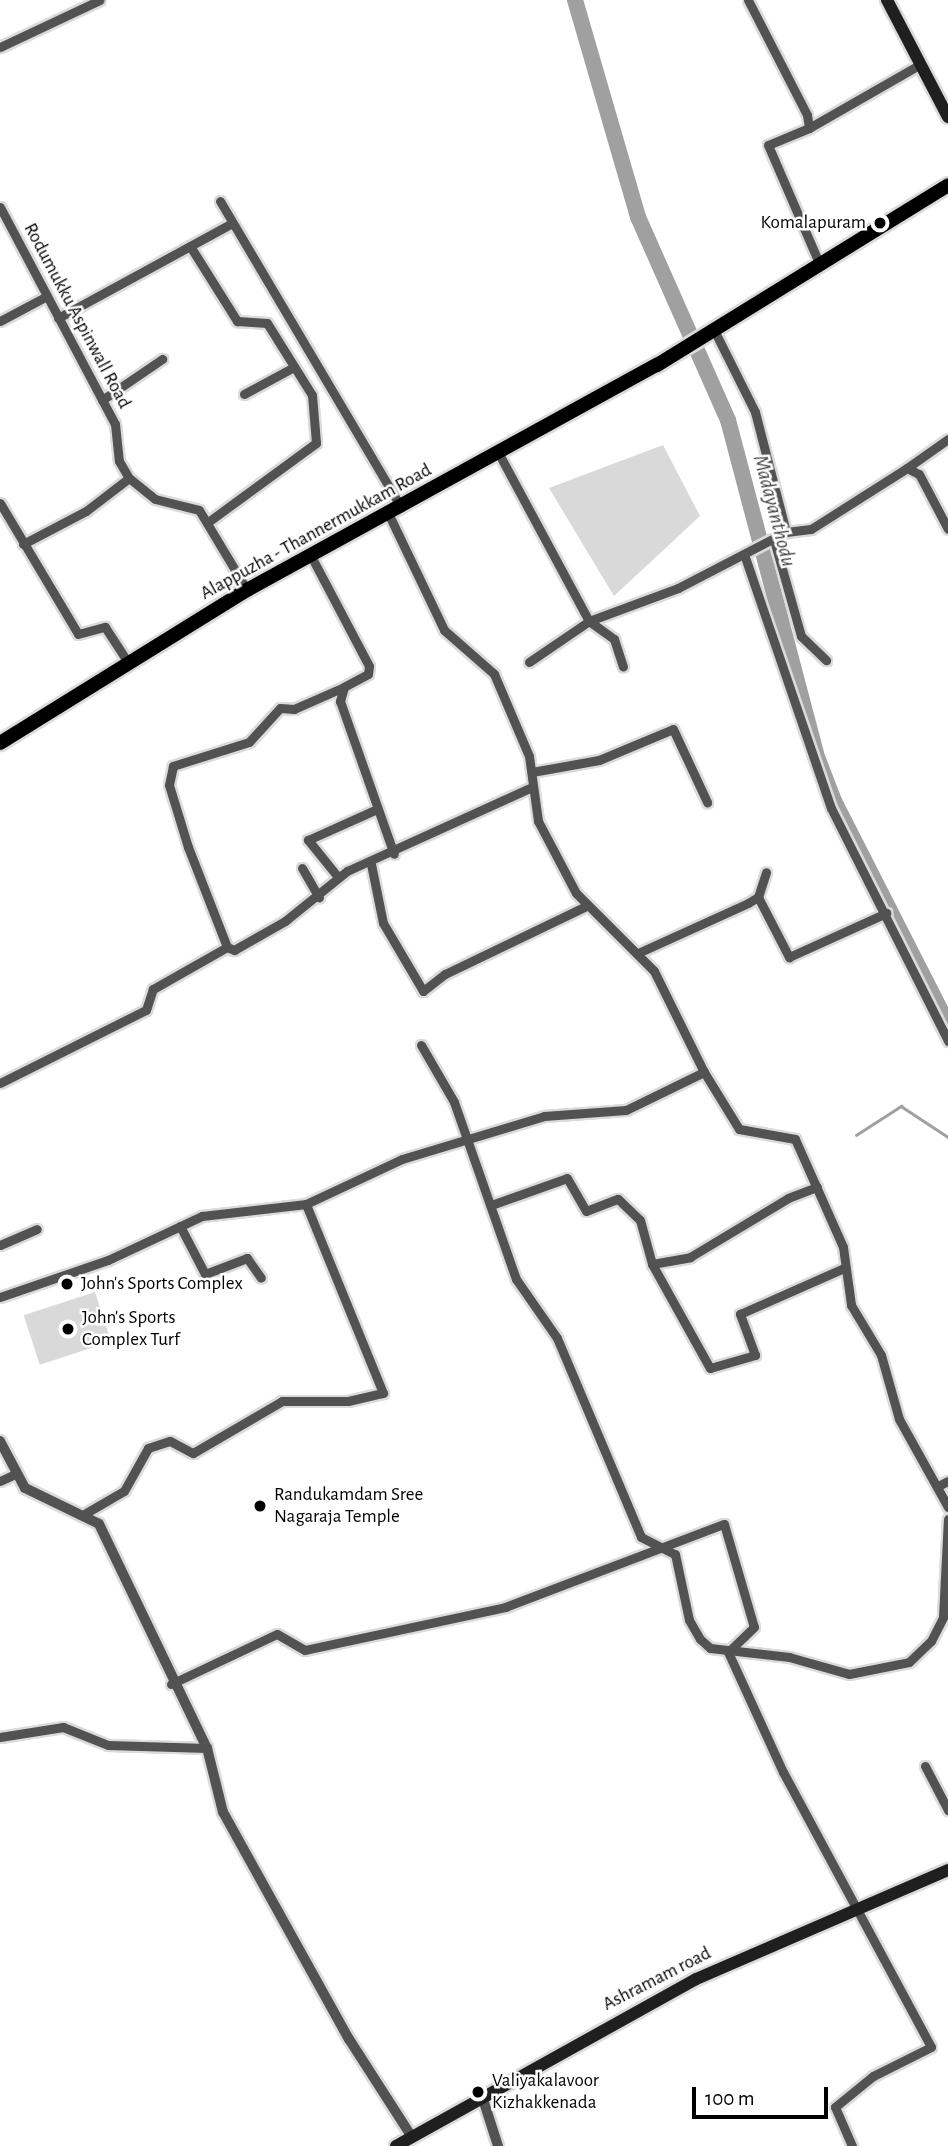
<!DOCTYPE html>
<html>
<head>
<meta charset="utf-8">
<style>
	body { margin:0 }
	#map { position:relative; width:948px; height:2146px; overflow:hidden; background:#fff; font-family:"Alegreya Sans",sans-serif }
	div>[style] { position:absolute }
	.green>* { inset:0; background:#d9d9d9; transform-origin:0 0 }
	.stream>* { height:2.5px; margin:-1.25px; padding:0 1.25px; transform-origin:1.25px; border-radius:1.25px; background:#a0a0a0 }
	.river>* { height:16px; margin:-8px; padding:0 8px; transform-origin:8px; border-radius:8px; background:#a0a0a0 }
	.roads { filter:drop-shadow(2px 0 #dbdbdb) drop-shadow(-2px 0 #dbdbdb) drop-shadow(0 2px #dbdbdb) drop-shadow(0 -2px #dbdbdb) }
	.minor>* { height:9px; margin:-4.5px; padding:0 4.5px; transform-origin:4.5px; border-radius:4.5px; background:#525252 }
	.tertiary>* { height:10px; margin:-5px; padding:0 5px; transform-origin:5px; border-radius:5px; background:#525252 }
	.secondary>* { height:12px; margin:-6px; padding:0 6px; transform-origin:6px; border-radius:6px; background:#1f1f1f }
	.primary>* { height:14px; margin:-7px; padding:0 7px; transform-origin:7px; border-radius:7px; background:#000 }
	.dots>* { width:19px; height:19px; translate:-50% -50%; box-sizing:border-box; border:4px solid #fff; border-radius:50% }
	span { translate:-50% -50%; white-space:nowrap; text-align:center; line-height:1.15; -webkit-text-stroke:5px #fff; paint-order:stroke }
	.poi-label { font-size:19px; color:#000 }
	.right { translate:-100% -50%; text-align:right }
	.left { translate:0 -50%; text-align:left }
	.street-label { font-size:19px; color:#000 }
	.water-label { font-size:21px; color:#414141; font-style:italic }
	.scale { position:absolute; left:692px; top:2087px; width:136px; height:32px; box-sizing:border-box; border:4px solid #000; border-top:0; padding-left:9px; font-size:21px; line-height:24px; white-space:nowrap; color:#000; -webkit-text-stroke:5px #fff; paint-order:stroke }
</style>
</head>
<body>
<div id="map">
	<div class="green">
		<div style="clip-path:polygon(663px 445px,700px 516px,614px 596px,549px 488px)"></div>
		<div style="left:95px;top:1292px;width:52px;height:75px;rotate:72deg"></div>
	</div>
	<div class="stream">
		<div style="left:856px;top:1135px;width:54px;rotate:-32.8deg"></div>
		<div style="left:901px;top:1106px;width:56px;rotate:33.4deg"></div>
	</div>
	<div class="river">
		<div style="left:575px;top:0;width:226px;rotate:73.8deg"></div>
		<div style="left:638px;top:217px;width:222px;rotate:66.1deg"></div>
		<div style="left:728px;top:420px;width:345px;rotate:75.2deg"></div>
		<div style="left:816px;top:754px;width:50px;rotate:69deg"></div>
		<div style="left:834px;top:801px;width:251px;rotate:63deg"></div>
	</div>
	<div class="roads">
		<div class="minor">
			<div style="left:748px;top:0;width:129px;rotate:62.8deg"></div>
			<div style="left:807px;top:115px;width:13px;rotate:81deg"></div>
			<div style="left:809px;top:128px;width:44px;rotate:157.5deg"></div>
			<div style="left:768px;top:145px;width:129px;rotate:66.6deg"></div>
			<div style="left:0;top:47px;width:110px;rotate:-25.2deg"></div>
			<div style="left:809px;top:128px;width:127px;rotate:-29.8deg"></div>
			<div style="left:220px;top:201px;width:356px;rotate:59.4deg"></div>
			<div style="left:0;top:207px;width:246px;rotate:62.1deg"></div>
			<div style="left:115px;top:424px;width:37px;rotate:84deg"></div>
			<div style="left:119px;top:461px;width:20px;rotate:60deg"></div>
			<div style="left:129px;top:478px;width:33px;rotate:39deg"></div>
			<div style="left:155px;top:499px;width:45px;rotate:14deg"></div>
			<div style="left:199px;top:510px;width:93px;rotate:59deg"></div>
			<div style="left:190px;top:246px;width:89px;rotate:57.9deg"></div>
			<div style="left:237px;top:321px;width:30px;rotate:4deg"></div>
			<div style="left:267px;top:323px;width:85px;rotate:58deg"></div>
			<div style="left:312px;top:395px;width:48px;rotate:85.2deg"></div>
			<div style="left:316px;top:443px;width:134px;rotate:143.8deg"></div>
			<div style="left:58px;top:318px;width:198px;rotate:-28.6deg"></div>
			<div style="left:0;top:321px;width:53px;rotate:-28deg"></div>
			<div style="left:713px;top:328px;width:94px;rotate:63.4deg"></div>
			<div style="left:755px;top:412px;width:124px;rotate:75.5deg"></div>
			<div style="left:786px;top:532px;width:25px;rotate:-7deg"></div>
			<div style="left:811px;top:529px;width:114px;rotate:-32.4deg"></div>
			<div style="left:907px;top:468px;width:13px;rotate:27deg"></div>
			<div style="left:919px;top:474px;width:62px;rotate:62.2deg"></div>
			<div style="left:244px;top:394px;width:57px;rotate:-28.4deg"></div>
			<div style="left:102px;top:400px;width:73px;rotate:-34.3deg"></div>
			<div style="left:498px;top:452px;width:192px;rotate:61.7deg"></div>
			<div style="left:589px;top:621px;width:95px;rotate:-20.3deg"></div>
			<div style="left:678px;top:588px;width:122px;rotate:-27.4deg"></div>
			<div style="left:907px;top:468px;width:50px;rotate:-35.3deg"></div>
			<div style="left:0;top:503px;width:152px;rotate:59.2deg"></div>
			<div style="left:78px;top:634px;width:28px;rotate:-15deg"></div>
			<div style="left:105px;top:627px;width:44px;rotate:57deg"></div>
			<div style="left:389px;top:515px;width:127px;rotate:64.4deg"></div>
			<div style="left:444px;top:630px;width:67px;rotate:41.3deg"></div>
			<div style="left:494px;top:674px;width:89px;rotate:66.9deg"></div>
			<div style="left:529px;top:756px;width:66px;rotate:82.1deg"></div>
			<div style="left:538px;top:821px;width:81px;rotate:62.2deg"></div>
			<div style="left:576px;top:893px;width:110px;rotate:45deg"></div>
			<div style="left:654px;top:971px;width:113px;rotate:63.7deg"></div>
			<div style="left:774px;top:540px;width:100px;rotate:74.3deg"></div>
			<div style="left:801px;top:636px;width:35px;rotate:44deg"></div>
			<div style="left:23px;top:544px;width:71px;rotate:-27.6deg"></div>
			<div style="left:86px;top:511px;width:54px;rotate:-37.5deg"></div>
			<div style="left:311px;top:556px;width:124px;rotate:62.2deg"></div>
			<div style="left:369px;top:666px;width:8px;rotate:97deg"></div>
			<div style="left:368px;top:674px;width:27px;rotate:152deg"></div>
			<div style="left:344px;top:687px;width:15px;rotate:106deg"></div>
			<div style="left:340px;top:701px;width:162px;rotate:70.6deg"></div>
			<div style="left:745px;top:557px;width:265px;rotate:71.1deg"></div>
			<div style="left:831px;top:808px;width:261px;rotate:63.3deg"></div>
			<div style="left:529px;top:662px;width:73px;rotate:-34.3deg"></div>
			<div style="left:589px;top:621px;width:31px;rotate:36deg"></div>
			<div style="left:614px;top:639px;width:29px;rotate:72deg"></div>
			<div style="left:344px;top:687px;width:55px;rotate:156.3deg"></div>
			<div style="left:294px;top:709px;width:14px;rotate:-176deg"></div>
			<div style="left:280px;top:708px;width:46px;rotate:132.4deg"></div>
			<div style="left:249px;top:742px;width:80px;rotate:162.5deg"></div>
			<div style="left:173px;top:766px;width:19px;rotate:102deg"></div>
			<div style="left:169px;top:785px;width:65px;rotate:73deg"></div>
			<div style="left:188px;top:847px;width:107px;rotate:68.7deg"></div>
			<div style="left:227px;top:947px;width:8px;rotate:23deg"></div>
			<div style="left:234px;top:950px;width:59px;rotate:-29.6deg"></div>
			<div style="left:285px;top:921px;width:80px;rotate:-38.9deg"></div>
			<div style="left:347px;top:871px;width:201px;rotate:-24.4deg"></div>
			<div style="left:532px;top:772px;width:68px;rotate:-10.2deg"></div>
			<div style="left:599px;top:760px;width:80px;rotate:-22.7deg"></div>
			<div style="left:673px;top:729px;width:81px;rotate:65deg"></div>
			<div style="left:371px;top:864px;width:60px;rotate:78.5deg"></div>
			<div style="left:383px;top:923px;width:79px;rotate:59.5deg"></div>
			<div style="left:423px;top:991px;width:28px;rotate:-38deg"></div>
			<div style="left:445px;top:974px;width:157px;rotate:-25.7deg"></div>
			<div style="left:302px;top:868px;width:34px;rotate:60deg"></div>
			<div style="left:338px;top:877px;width:48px;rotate:-129deg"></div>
			<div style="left:308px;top:840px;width:76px;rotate:-24.2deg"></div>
			<div style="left:758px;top:897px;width:68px;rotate:62.7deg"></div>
			<div style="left:789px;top:957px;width:107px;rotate:-24.4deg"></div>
			<div style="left:638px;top:953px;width:121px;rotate:-24.4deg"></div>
			<div style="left:748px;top:903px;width:12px;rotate:-31deg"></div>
			<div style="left:758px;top:897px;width:26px;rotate:-72deg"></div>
			<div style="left:421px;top:1045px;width:66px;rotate:59.9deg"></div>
			<div style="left:454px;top:1102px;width:188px;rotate:70.7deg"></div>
			<div style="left:516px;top:1279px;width:72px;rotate:55.2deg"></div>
			<div style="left:557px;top:1338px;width:216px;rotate:67.1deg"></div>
			<div style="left:641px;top:1537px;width:38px;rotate:27deg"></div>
			<div style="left:675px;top:1554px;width:67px;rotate:78deg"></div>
			<div style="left:689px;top:1620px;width:22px;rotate:60deg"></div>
			<div style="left:700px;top:1639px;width:13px;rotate:42deg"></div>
			<div style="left:710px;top:1648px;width:80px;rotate:6.5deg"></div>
			<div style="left:789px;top:1657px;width:62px;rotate:15.8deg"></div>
			<div style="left:849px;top:1674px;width:61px;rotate:-11.3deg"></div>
			<div style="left:909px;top:1662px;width:30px;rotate:-44deg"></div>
			<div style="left:931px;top:1641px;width:27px;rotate:-63deg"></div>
			<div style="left:943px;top:1617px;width:98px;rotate:-87.1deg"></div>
			<div style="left:0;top:1083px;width:163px;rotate:-26.6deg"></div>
			<div style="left:146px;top:1010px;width:22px;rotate:-72deg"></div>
			<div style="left:153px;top:989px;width:85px;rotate:-29.6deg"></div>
			<div style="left:494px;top:1204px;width:77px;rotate:-19.6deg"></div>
			<div style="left:567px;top:1178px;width:38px;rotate:60deg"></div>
			<div style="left:586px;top:1211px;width:34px;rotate:-21deg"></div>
			<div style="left:618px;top:1199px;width:30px;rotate:44deg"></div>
			<div style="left:640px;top:1220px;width:46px;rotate:74.7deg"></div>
			<div style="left:652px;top:1264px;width:119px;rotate:60.9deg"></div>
			<div style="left:710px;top:1368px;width:47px;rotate:-16.1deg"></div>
			<div style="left:755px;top:1355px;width:44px;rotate:-110.1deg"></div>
			<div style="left:740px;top:1314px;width:114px;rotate:-23.9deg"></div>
			<div style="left:180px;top:1226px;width:54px;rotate:62.5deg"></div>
			<div style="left:205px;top:1274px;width:45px;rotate:-20.9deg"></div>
			<div style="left:247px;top:1258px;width:24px;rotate:55deg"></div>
			<div style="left:0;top:1245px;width:40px;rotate:-23.4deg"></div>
			<div style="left:652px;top:1264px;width:39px;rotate:-10deg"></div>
			<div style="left:690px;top:1257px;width:114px;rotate:-31deg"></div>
			<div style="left:788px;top:1198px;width:31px;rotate:-21deg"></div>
			<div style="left:0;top:1297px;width:114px;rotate:-18.9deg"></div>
			<div style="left:108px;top:1260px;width:104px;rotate:-25.1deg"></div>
			<div style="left:202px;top:1216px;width:105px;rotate:-6.6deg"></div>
			<div style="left:306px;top:1204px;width:106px;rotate:-25.1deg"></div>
			<div style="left:402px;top:1159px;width:148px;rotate:-16.8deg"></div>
			<div style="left:544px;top:1116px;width:82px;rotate:-4.2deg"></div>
			<div style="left:626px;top:1110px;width:87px;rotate:-26deg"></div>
			<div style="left:704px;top:1072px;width:67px;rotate:58.4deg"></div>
			<div style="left:739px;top:1129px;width:57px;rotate:10.1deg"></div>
			<div style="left:795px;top:1139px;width:118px;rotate:66deg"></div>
			<div style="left:843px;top:1247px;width:59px;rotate:82.1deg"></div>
			<div style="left:851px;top:1305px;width:58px;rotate:59deg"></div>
			<div style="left:881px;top:1355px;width:66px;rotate:74.3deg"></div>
			<div style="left:899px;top:1419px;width:101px;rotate:60.9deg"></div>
			<div style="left:0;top:1481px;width:17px;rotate:-25deg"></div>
			<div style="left:938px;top:1486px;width:11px;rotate:-27deg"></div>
			<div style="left:86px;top:1513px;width:44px;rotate:-30.1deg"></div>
			<div style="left:124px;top:1491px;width:49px;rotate:-60.8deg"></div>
			<div style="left:148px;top:1448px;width:23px;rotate:-18deg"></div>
			<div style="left:170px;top:1441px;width:26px;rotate:28deg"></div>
			<div style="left:193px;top:1453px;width:103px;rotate:-30.3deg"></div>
			<div style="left:282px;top:1401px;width:66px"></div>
			<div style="left:348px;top:1401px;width:36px;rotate:-13deg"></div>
			<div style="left:383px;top:1393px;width:204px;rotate:-112.2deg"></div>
			<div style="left:171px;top:1684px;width:117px;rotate:-25.3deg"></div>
			<div style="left:277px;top:1634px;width:32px;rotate:30deg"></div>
			<div style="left:305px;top:1650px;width:205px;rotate:-12.1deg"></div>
			<div style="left:505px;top:1607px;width:234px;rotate:-20.8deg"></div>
			<div style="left:724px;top:1524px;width:107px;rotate:73.8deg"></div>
			<div style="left:754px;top:1627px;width:36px;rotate:136deg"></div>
			<div style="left:728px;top:1652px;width:132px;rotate:65.4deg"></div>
			<div style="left:783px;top:1772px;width:312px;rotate:61.7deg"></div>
			<div style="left:931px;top:2047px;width:65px;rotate:153.4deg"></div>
			<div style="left:873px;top:2076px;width:49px;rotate:140.8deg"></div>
			<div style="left:835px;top:2107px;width:43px;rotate:66.4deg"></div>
			<div style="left:0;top:1737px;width:64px;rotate:-9deg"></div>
			<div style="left:63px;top:1727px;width:48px;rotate:21.8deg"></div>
			<div style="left:108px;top:1745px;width:99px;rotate:1.7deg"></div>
			<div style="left:925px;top:1766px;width:50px;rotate:62.4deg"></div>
		</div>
		<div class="tertiary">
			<div style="left:0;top:1441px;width:53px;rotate:62deg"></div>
			<div style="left:25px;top:1488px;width:82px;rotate:25.9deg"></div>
			<div style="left:99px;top:1524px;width:249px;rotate:64.3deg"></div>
			<div style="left:207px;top:1748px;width:66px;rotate:76deg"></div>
			<div style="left:223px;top:1812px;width:260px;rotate:61deg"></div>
			<div style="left:349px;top:2039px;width:113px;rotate:57.3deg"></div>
			<div style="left:481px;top:2093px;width:56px;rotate:72.2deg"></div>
		</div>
		<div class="secondary">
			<div style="left:887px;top:0;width:132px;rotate:62.5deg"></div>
			<div style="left:396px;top:2146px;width:343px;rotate:-29.1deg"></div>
			<div style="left:696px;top:1979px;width:275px;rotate:-23.4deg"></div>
		</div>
		<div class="primary">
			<div style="left:0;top:743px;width:291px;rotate:-31.8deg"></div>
			<div style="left:247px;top:590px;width:468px;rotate:-28.8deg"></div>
			<div style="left:657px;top:365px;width:342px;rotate:-31.7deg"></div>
		</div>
	</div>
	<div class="dots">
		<div style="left:880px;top:223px;background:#000"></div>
		<div style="left:67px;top:1284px;background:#000"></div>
		<div style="left:68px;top:1329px;background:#000"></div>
		<div style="left:260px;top:1506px;background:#000"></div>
		<div style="left:478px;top:2092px;background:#000"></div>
	</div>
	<div class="poi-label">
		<span class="right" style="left:866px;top:223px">Komalapuram</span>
		<span class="left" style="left:81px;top:1284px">John's Sports Complex</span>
		<span class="left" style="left:82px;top:1329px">John's Sports<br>Complex Turf</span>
		<span class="left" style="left:274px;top:1506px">Randukamdam Sree<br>Nagaraja Temple</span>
		<span class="left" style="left:492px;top:2092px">Valiyakalavoor<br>Kizhakkenada</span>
	</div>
	<div class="street-label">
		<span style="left:77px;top:316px;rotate:62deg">Rodumukku Aspinwall Road</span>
		<span style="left:316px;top:532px;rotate:-29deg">Alappuzha - Thannermukkam Road</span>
		<span style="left:657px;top:1979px;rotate:-27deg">Ashramam road</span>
	</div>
	<div class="water-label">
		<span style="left:774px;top:511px;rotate:75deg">Madayanthodu</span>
	</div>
	<div class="scale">100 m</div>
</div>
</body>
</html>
